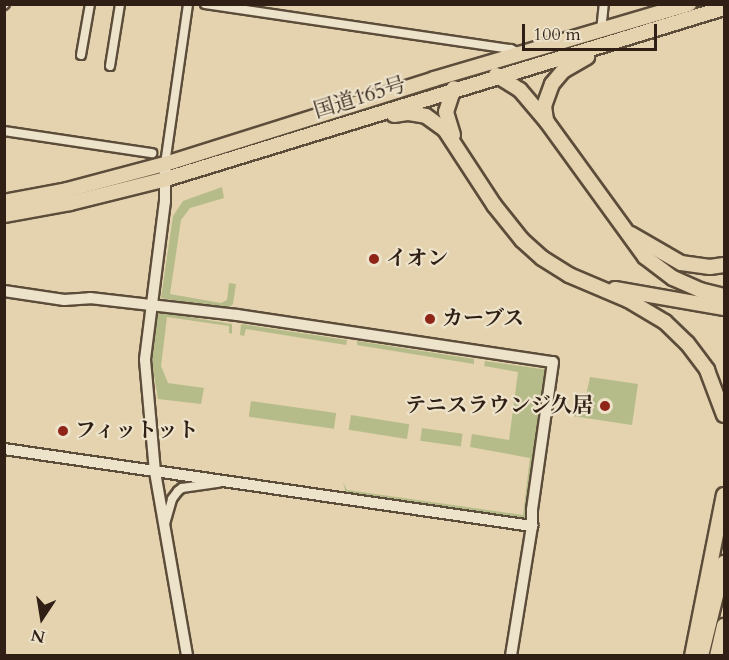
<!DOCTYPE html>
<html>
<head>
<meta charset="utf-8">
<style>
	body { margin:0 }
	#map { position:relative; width:729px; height:660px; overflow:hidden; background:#e4d3ae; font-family:Cardo,"Noto Serif JP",serif }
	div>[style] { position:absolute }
	.green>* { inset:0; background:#b6bc89; transform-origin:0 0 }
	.roads { filter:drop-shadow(2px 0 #5c4c3a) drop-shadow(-2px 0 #5c4c3a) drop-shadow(0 2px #5c4c3a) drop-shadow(0 -2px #5c4c3a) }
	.street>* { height:8px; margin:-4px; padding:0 4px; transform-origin:4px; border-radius:4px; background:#ede2ca }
	.secondary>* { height:10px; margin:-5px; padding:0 5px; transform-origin:5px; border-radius:5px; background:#ede2ca }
	.highway>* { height:14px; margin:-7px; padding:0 7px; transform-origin:7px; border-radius:7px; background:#e4d3ae }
	.dots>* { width:16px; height:16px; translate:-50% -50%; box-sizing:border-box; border:3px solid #ede2ca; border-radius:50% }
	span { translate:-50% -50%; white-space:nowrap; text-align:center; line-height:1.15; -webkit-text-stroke:4.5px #ede2ca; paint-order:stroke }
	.street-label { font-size:21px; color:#2f1f14 }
	.poi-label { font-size:21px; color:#2f1f14; font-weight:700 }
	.left { translate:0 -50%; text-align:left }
	.right { translate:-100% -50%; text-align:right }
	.frame { position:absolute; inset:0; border:6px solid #2f1f14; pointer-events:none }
	.north { position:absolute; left:12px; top:588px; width:60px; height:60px; -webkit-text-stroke:4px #ede2ca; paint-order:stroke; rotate:192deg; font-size:16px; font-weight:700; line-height:24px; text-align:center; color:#2f1f14 }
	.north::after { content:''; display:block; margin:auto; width:21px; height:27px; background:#2f1f14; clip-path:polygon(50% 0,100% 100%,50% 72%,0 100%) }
	.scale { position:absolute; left:522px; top:24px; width:135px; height:27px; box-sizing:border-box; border:3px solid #2f1f14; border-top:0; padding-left:8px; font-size:18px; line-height:21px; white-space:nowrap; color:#2f1f14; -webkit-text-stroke:4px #ede2ca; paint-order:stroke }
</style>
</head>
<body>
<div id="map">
	<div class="green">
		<div style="clip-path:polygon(222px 187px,224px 198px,190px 208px,181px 220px,170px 294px,221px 303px,227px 300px,229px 283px,236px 284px,233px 304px,227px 309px,161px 298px,173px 216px,183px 201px)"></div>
		<div style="clip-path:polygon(158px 312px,232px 324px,232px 334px,229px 333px,229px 326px,167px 317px,161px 366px,168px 383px,204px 388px,201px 404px,158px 399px,152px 363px)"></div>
		<div style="clip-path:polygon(241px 324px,347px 340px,346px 345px,246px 329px,244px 336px,240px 335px)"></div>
		<div style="clip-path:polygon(357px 341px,474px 359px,474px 364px,357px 345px)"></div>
		<div style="clip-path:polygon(485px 361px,549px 370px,528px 524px,351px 499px,351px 493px,346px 493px,343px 482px,347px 490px,523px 515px,530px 458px,470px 447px,472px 434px,509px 440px,518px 372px,484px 366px)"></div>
		<div style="clip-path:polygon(590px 377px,638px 384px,632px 425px,572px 416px,576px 394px,586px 396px)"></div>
		<div style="left:251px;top:401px;width:86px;height:16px;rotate:8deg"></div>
		<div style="left:351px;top:415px;width:59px;height:15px;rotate:9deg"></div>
		<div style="left:422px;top:428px;width:41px;height:13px;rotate:8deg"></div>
	</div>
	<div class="roads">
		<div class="street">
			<div style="left:205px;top:4px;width:309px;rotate:8.4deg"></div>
			<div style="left:511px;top:49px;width:10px;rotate:29deg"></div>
			<div style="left:4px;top:5px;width:1px;rotate:-45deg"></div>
			<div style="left:601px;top:31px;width:27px;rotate:-84deg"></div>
			<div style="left:81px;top:55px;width:52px;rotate:-80deg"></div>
			<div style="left:110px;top:66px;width:63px;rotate:-80.8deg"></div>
			<div style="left:4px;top:131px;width:150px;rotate:8.5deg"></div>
			<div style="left:165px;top:164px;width:162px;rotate:-81.8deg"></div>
			<div style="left:165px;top:524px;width:26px;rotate:-74deg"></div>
			<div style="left:172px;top:499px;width:10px;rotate:-53deg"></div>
			<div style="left:178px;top:491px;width:5px;rotate:-37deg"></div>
			<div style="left:182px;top:488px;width:37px;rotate:-8deg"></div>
		</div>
		<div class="secondary">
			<div style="left:165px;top:164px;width:37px;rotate:90deg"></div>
			<div style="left:165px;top:201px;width:160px;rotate:97.2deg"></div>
			<div style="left:145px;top:360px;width:112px;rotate:84.9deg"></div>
			<div style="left:155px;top:472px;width:187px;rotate:80.1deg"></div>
			<div style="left:4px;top:291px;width:61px;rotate:8.5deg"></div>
			<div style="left:64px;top:300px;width:26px;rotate:-4deg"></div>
			<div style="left:90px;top:298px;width:148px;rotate:6.6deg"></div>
			<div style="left:237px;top:315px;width:319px;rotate:8.5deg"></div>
			<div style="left:553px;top:362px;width:149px;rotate:98.1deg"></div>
			<div style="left:532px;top:510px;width:16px;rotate:90deg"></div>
			<div style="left:532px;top:526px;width:132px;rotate:99.2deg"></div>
			<div style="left:4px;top:449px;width:534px;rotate:8.3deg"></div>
		</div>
		<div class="highway">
			<div style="left:496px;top:75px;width:28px;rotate:32deg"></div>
			<div style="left:520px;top:90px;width:42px;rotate:49.8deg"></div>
			<div style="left:547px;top:122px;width:167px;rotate:54deg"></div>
			<div style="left:645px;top:257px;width:35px;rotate:37deg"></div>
			<div style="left:673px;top:278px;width:30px;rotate:24deg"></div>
			<div style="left:700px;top:290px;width:25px;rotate:14deg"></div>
			<div style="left:394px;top:115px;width:15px;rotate:-8deg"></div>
			<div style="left:409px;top:113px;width:17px;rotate:10deg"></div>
			<div style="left:426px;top:116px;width:24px;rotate:36deg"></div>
			<div style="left:445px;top:130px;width:90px;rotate:56.8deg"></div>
			<div style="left:494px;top:205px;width:45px;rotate:51.3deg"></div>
			<div style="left:522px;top:240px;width:27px;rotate:42deg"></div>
			<div style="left:542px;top:258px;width:32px;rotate:32deg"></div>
			<div style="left:569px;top:275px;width:64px;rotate:23deg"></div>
			<div style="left:628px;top:300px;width:43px;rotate:30.7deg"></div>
			<div style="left:665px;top:322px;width:30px;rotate:44deg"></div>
			<div style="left:687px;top:343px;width:34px;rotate:53deg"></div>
			<div style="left:707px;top:370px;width:48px;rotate:69.3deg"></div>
			<div style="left:546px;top:120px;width:14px;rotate:-98deg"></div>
			<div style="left:544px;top:106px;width:23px;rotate:-70deg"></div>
			<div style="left:552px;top:84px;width:17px;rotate:-50deg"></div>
			<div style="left:563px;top:71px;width:28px;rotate:-30deg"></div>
			<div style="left:453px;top:135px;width:24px;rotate:-107deg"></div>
			<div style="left:446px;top:112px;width:25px;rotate:-72deg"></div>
			<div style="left:4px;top:202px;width:64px;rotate:-10.8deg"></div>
			<div style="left:67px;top:190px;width:101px;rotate:-14.9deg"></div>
			<div style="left:165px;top:164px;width:282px;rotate:-17.5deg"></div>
			<div style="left:434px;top:79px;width:266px;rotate:-16.4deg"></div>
			<div style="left:4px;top:215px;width:67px;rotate:-10.3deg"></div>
			<div style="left:70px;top:203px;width:99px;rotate:-14deg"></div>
			<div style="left:166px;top:179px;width:584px;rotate:-17.04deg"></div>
			<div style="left:631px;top:234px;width:58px;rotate:30.1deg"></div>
			<div style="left:681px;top:263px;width:29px;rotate:8deg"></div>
			<div style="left:710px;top:267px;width:14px;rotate:-8deg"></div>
			<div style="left:615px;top:289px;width:111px;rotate:9.9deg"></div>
			<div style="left:692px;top:656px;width:164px;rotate:-78.8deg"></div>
			<div style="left:701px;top:656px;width:96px;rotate:-76.1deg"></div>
			<div style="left:717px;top:656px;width:31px;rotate:-77deg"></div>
		</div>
	</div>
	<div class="dots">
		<div style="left:374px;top:259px;background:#8f2418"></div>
		<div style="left:430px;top:319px;background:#8f2418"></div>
		<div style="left:605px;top:406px;background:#8f2418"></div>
		<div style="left:63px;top:431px;background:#8f2418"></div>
	</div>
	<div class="street-label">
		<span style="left:360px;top:98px;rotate:-17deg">国道165号</span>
	</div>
	<div class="poi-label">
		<span class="left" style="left:386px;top:259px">イオン</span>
		<span class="left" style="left:442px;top:319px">カーブス</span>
		<span class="right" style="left:593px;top:406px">テニスラウンジ久居</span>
		<span class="left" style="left:75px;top:431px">フィットット</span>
	</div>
	<div class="frame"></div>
	<div class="north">N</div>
	<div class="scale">100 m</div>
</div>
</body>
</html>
